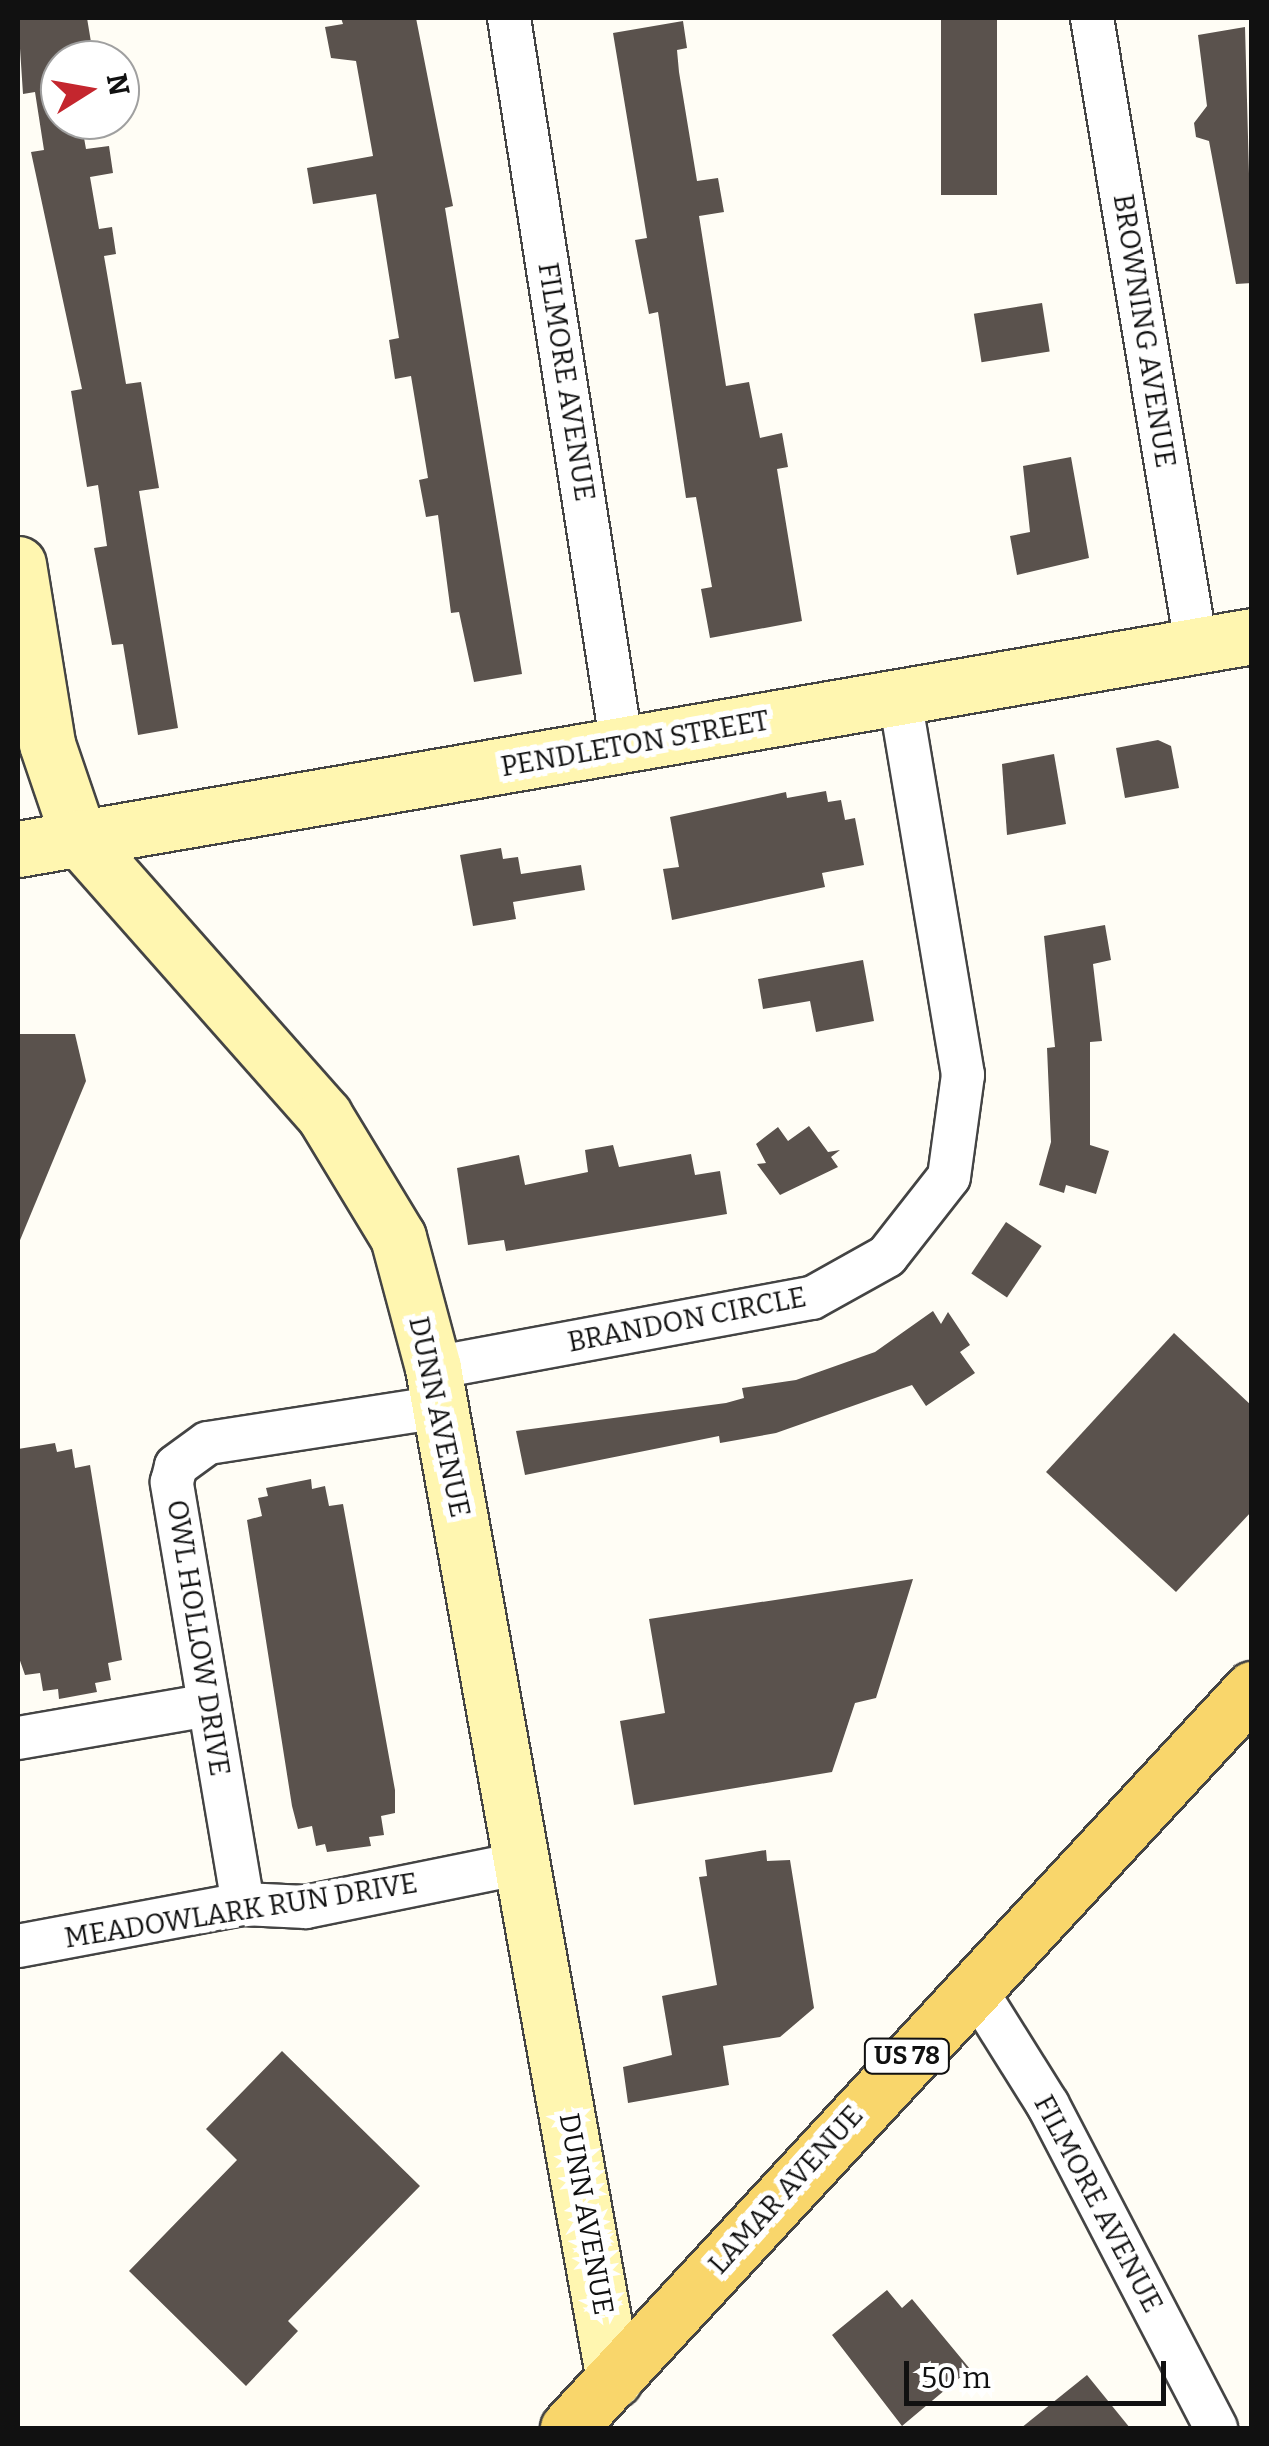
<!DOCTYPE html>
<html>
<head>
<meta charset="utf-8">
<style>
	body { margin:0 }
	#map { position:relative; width:1269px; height:2446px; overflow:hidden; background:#fffdf5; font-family:Bitter,serif }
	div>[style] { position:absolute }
	.building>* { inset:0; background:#5a524d; transform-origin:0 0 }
	.roads { filter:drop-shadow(2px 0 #444) drop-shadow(-2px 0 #444) drop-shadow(0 2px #444) drop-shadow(0 -2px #444) }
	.street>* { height:42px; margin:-21px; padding:0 21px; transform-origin:21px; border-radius:21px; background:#fff }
	.secondary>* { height:55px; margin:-27.5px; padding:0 27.5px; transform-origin:27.5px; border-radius:27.5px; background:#fff6b0 }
	.primary>* { height:55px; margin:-27.5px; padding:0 27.5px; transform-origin:27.5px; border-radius:27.5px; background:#f9d66b }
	span { translate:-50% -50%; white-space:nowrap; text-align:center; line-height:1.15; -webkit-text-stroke:10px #fff; paint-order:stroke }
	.shield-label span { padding:2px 8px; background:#fff; border:2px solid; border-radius:8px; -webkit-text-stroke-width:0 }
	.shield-label { font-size:25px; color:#111; font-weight:700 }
	.street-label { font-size:28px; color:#111 }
	.frame { position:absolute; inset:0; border:20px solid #111; pointer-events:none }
	.north { position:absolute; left:40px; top:40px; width:100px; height:100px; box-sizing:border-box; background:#fff; border:2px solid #a0a0a0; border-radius:50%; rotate:79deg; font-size:28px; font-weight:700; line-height:40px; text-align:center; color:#111 }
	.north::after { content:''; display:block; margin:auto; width:35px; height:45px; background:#c4262e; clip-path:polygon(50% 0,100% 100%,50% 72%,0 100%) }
	.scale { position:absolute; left:904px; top:2361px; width:262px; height:45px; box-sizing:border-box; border:5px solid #111; border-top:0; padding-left:12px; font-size:30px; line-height:35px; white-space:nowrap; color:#111; -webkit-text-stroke:8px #fff; paint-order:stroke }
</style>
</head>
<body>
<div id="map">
	<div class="building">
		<div style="clip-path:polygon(18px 18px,87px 18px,94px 60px,60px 60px,60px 125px,81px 121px,86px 149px,109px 146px,113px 173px,90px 177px,99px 229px,112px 227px,116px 254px,104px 256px,126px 384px,141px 382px,159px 488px,139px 491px,178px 728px,138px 735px,123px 644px,112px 645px,94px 548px,107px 546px,98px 485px,87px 487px,71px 391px,82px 389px,31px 152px,44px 150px,35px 92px,23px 94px)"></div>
		<div style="clip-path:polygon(341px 18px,416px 18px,453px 206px,445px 208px,522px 674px,474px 682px,459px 612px,451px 613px,438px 515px,426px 517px,419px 480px,428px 478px,411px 376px,395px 379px,389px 340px,399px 338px,376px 194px,313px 204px,307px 168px,373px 156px,356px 61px,331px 58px,325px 27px,343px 24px)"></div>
		<div style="left:941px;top:18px;width:56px;height:177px"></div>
		<div style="clip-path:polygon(683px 21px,687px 48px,677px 50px,679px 72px,697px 181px,718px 178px,724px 212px,699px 216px,726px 386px,749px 382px,760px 438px,782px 433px,788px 467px,777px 469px,802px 621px,710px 638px,701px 589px,712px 587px,696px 497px,686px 498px,658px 312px,649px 314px,635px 240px,647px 238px,613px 33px)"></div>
		<div style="clip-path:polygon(1245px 27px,1252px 283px,1236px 284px,1209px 141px,1196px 137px,1194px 123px,1207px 106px,1198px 35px)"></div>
		<div style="left:1042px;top:303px;width:49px;height:69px;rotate:81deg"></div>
		<div style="clip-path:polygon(1071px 457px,1089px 558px,1017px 575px,1010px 536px,1030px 532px,1023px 466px)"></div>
		<div style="clip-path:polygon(1158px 740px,1171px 746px,1179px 788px,1125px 798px,1116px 748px)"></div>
		<div style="clip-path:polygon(1054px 754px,1066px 824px,1007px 835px,1002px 764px)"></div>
		<div style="clip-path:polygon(826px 791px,828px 802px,841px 800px,845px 820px,855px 818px,864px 865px,822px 873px,825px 887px,672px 920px,663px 869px,679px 867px,670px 817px,786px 792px,787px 798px)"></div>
		<div style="clip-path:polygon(501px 848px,503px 859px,518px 857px,521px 874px,581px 865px,585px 890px,513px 902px,516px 919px,473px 926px,460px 855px)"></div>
		<div style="clip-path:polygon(1105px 925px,1111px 960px,1093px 964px,1102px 1041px,1090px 1042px,1090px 1145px,1109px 1151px,1096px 1194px,1066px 1185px,1064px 1193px,1039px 1185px,1051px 1142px,1047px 1048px,1055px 1047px,1044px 936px)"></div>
		<div style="clip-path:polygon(863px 960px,874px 1021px,816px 1032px,810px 1001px,763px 1009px,758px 979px)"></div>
		<div style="clip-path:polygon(18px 1034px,75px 1034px,86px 1081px,18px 1245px)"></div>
		<div style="clip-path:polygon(809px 1126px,828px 1152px,840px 1150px,831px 1157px,838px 1167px,780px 1195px,757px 1164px,766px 1163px,756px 1144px,778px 1127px,788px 1141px)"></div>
		<div style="clip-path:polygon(613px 1145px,619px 1167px,691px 1154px,695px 1175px,720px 1171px,727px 1214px,506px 1251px,504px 1240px,468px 1245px,457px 1168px,519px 1155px,525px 1185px,588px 1172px,585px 1150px)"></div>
		<div style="left:1006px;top:1222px;width:43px;height:62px;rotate:34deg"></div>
		<div style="clip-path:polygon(933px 1311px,941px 1324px,948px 1312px,970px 1345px,960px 1352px,975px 1373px,926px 1406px,912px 1385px,776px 1433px,720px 1443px,719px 1436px,525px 1475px,516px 1431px,726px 1403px,744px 1398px,742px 1388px,796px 1380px,875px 1352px)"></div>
		<div style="clip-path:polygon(1174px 1333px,1252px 1406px,1252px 1511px,1176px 1592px,1046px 1472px)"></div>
		<div style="clip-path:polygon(55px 1443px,57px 1452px,72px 1449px,75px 1468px,90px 1465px,122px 1660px,108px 1663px,111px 1680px,95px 1683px,97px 1692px,59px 1699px,58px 1689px,43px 1691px,40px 1673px,25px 1675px,18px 1655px,18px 1449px)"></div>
		<div style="clip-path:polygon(311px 1479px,312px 1489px,325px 1486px,329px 1506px,343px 1504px,395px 1790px,395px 1813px,381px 1816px,384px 1835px,369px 1837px,371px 1846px,327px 1852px,325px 1844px,316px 1846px,312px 1826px,298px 1829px,292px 1806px,247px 1520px,262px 1516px,258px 1498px,268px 1496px,266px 1488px)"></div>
		<div style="clip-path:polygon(913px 1579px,876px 1698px,855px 1703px,832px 1772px,634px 1805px,620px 1721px,665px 1713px,649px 1619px)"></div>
		<div style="clip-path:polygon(766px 1850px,767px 1861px,790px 1860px,814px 2008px,780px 2037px,723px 2046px,729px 2085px,628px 2103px,623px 2067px,672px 2055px,662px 1996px,717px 1985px,699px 1877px,707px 1876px,705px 1860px)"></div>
		<div style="clip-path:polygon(282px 2051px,420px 2186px,288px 2321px,298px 2331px,246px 2386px,129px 2271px,237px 2160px,206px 2129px)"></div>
		<div style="clip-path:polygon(887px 2290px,902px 2308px,912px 2299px,970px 2369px,902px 2426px,832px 2335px)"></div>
		<div style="clip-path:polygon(1087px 2375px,1130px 2428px,1021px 2428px)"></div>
	</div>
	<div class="roads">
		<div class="street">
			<div style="left:509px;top:18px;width:738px;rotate:81.19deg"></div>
			<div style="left:1092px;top:18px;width:636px;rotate:80.58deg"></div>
			<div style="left:433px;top:1368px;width:385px;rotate:-10.5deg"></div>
			<div style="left:812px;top:1298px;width:86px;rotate:-29.2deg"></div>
			<div style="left:887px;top:1256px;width:100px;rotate:-51.9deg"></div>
			<div style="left:949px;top:1177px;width:103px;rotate:-82.2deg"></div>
			<div style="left:963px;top:1075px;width:382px;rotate:-99.5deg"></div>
			<div style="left:18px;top:1738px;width:194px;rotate:-9.8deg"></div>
			<div style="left:243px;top:1904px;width:428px;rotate:-99.6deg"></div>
			<div style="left:172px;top:1482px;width:16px;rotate:-76deg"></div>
			<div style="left:176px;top:1466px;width:39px;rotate:-36deg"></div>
			<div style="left:208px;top:1443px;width:235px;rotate:-8.8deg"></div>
			<div style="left:18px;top:1946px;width:229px;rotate:-10.6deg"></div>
			<div style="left:243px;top:1904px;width:63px;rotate:2.7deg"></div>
			<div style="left:306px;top:1907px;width:221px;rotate:-11.5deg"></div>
			<div style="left:972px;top:1984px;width:143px;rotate:57.9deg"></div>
			<div style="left:1048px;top:2105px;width:364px;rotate:62.5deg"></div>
		</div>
		<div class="secondary">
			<div style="left:18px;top:564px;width:182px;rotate:80.8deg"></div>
			<div style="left:47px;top:744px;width:99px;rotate:71.2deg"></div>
			<div style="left:79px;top:838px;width:370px;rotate:48.5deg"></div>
			<div style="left:324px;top:1115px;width:143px;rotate:58.8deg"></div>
			<div style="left:398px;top:1237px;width:136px;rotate:75deg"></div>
			<div style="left:433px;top:1368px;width:1028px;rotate:79.86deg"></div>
			<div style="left:18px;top:849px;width:1252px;rotate:-9.79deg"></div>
		</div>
		<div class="primary">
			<div style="left:568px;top:2428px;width:1007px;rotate:-47.21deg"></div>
		</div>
	</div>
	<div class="shield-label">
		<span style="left:907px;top:2056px">US 78</span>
	</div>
	<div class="street-label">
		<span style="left:1144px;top:331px;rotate:81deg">BROWNING AVENUE</span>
		<span style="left:566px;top:382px;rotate:81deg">FILMORE AVENUE</span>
		<span style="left:635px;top:744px;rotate:-10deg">PENDLETON STREET</span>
		<span style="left:687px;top:1320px;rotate:-11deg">BRANDON CIRCLE</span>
		<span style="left:439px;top:1417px;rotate:78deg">DUNN AVENUE</span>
		<span style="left:198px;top:1638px;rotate:81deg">OWL HOLLOW DRIVE</span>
		<span style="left:241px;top:1911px;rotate:-9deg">MEADOWLARK RUN DRIVE</span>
		<span style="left:786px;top:2190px;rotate:-48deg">LAMAR AVENUE</span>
		<span style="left:1098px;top:2204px;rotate:62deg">FILMORE AVENUE</span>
		<span style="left:586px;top:2214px;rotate:80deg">DUNN AVENUE</span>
	</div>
	<div class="frame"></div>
	<div class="north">N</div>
	<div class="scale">50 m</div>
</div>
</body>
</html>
